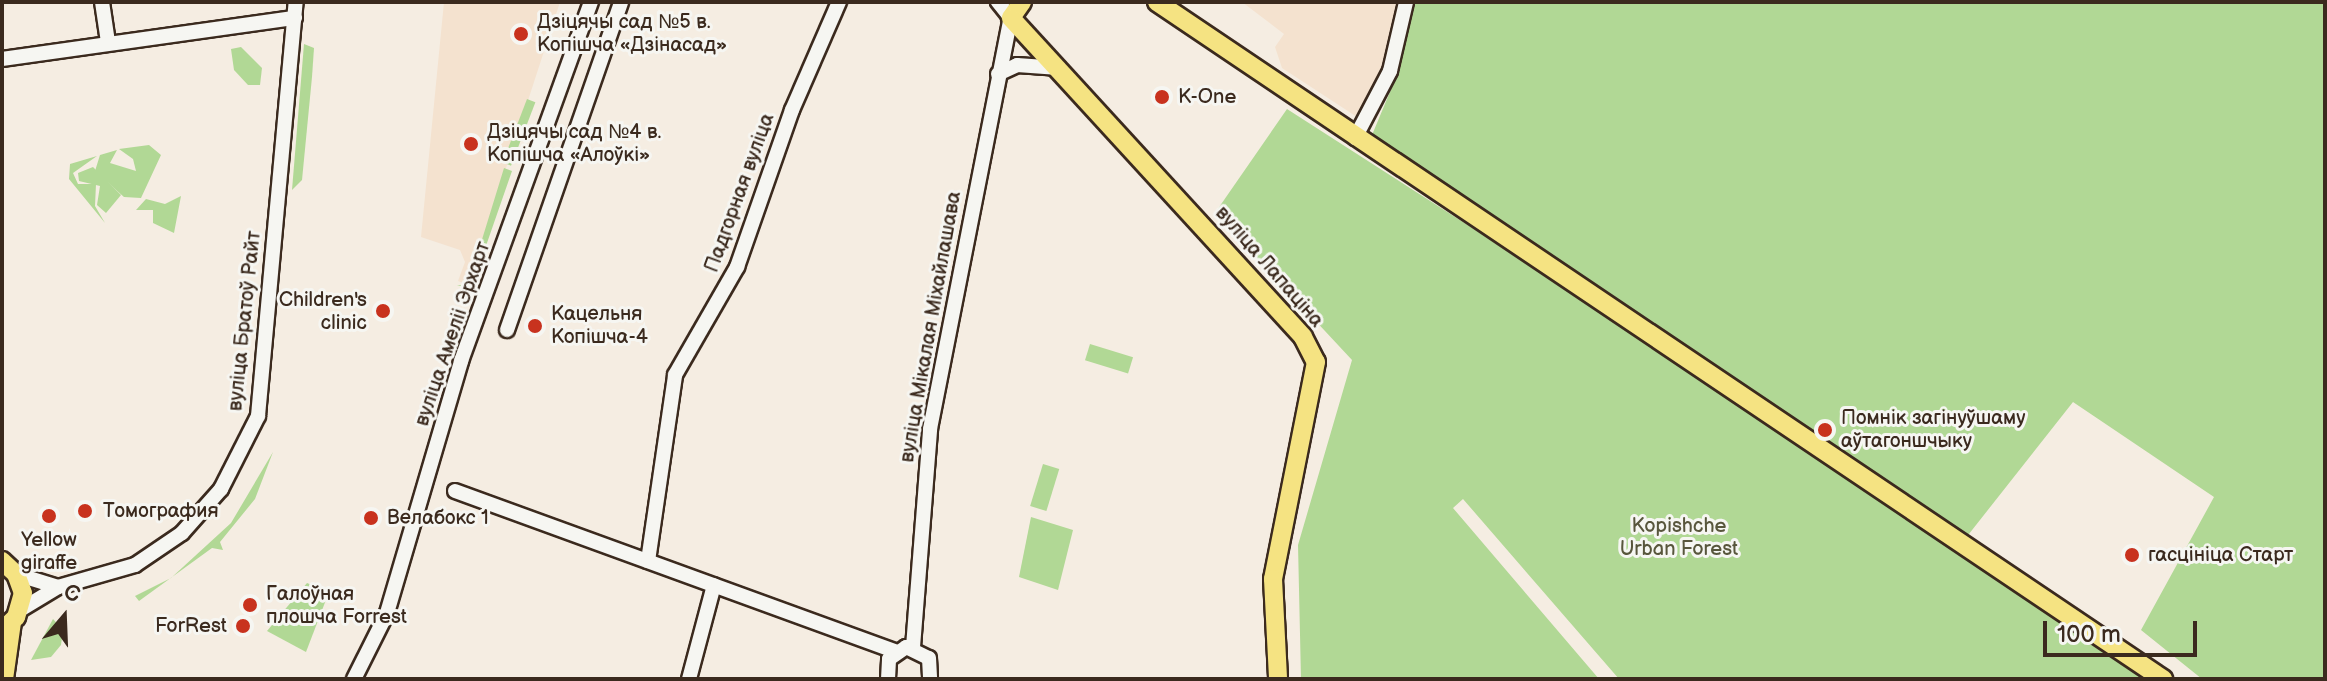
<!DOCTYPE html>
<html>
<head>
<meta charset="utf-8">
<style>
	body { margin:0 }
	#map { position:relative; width:2327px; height:681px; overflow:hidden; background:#f5ede2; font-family:"Balsamiq Sans",sans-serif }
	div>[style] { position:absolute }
	.built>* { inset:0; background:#f4e2cf }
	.green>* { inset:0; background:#b1d895; transform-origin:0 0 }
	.roads { filter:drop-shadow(2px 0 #3b2a1e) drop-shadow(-2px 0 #3b2a1e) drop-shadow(0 2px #3b2a1e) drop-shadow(0 -2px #3b2a1e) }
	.minor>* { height:14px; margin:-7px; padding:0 7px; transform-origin:7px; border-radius:7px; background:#f6f6f2 }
	.major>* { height:18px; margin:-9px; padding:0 9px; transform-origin:9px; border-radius:9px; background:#f5e382 }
	.dots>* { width:22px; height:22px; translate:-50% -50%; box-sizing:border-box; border:4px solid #f6f6f2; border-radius:50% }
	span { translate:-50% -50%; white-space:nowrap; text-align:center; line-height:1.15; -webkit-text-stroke:6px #f6f6f2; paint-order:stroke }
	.poi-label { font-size:20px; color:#3b2a1e }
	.left { translate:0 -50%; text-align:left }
	.right { translate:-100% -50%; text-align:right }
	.street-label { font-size:20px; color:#3b2a1e }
	.park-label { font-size:20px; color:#58563c }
	.frame { position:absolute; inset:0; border:4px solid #3b2a1e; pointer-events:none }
	.north { position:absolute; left:24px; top:577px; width:80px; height:80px; -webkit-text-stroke:6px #f6f6f2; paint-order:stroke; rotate:19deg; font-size:22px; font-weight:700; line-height:32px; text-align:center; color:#3b2a1e }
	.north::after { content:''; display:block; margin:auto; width:28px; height:36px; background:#3b2a1e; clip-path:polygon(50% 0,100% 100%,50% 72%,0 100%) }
	.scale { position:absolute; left:2043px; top:621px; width:154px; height:36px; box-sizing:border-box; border:4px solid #3b2a1e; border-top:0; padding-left:10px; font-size:24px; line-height:28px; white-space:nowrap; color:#3b2a1e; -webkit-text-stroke:6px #f6f6f2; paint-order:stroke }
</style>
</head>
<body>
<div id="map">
	<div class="built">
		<div style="clip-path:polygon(444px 2px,560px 2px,468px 285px,458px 281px,465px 262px,460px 250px,421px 237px)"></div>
		<div style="clip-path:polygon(1242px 2px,1400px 2px,1389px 68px,1357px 117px,1282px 68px,1275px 47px,1284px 34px)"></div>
	</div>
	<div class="green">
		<div style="clip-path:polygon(1412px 2px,2325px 2px,2325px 679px,2202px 679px,2141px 630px,2214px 497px,2073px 402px,1965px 539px,1372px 135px,1397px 75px)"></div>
		<div style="clip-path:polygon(304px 44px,314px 48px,312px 77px,302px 180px,292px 190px)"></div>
		<div style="clip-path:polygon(241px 47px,262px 68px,260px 85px,248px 85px,234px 70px,231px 49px)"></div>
		<div style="left:527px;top:99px;width:9px;height:68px;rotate:21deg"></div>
		<div style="clip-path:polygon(1287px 109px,1480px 233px,2145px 679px,1619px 679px,1463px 499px,1453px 508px,1599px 679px,1301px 679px,1298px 545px,1352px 360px,1215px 213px)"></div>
		<div style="clip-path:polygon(149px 145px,161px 155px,141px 198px,124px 197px,95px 171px,100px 155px,117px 150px,110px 163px,136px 171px,133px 159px,119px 149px)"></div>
		<div style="clip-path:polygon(97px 156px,73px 173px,78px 184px,96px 184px,95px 206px,105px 223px,69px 179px,70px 164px)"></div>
		<div style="clip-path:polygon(93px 167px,121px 195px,106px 213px,97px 205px,100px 186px,79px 181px,78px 173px)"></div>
		<div style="clip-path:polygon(504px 168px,512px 171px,471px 289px,457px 285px,468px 285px)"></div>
		<div style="clip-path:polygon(181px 196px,174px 233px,153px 223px,153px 210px,136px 210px,146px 199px,165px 204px)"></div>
		<div style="left:1090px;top:344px;width:45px;height:17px;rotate:17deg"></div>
		<div style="clip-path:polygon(273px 452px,255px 499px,220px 542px,223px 550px,212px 548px,139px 601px,135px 596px,171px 578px,231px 523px)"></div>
		<div style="left:1043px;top:464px;width:17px;height:44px;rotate:17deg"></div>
		<div style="clip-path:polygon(1031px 517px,1073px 530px,1058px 590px,1019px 577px)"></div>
		<div style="clip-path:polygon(307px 583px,329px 592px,306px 652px,267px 631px)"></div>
		<div style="clip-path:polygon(53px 619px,63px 630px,61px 645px,51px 657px,31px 660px)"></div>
	</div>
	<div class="roads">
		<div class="minor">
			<div style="left:102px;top:2px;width:40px;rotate:81.5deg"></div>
			<div style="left:2px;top:59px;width:296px;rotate:-8deg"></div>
			<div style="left:998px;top:74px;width:21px;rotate:-25deg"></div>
			<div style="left:1017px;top:65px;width:42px;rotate:4.1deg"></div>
			<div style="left:1355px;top:138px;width:76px;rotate:-62.4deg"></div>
			<div style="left:1390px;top:71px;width:71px;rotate:-76.9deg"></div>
			<div style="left:507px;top:330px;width:347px;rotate:-70.8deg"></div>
			<div style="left:455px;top:491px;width:468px;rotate:20deg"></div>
			<div style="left:648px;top:561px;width:188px;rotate:-81.7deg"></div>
			<div style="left:675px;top:375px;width:125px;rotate:-60.1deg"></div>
			<div style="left:737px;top:267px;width:166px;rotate:-70.7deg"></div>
			<div style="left:792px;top:110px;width:118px;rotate:-66.5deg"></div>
			<div style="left:16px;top:574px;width:44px;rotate:17.2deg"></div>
			<div style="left:20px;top:610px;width:44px;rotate:-31.2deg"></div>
			<div style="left:58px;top:587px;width:80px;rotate:-15.9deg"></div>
			<div style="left:135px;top:565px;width:57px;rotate:-34.2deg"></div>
			<div style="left:182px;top:533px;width:59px;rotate:-48.4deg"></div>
			<div style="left:221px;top:489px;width:82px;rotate:-63.1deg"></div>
			<div style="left:258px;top:416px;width:416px;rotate:-84.8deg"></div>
			<div style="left:913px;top:647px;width:219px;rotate:-85.5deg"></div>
			<div style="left:930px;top:429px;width:419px;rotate:-78.9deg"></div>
			<div style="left:1011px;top:18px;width:21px;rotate:-129deg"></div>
			<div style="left:354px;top:679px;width:74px;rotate:-63.4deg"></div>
			<div style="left:387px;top:613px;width:263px;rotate:-73.6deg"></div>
			<div style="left:461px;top:361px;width:382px;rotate:-70.1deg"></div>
			<div style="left:689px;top:679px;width:97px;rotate:-75.1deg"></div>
			<div style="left:888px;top:679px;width:20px;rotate:-87deg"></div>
			<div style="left:889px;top:659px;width:21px;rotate:-35deg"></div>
			<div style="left:906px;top:647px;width:25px;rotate:26deg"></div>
			<div style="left:929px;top:658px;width:21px;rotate:87deg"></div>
		</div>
		<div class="major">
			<div style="left:1022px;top:2px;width:19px;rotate:125deg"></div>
			<div style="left:1011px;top:18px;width:432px;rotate:47.5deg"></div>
			<div style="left:1303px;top:337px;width:28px;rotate:63deg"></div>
			<div style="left:1316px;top:362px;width:221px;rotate:101.2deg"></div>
			<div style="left:1273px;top:579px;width:100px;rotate:87.1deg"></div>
			<div style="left:1157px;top:2px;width:1213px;rotate:33.94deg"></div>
			<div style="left:2px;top:561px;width:19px;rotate:43deg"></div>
			<div style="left:16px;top:574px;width:20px;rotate:70deg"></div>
			<div style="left:23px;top:593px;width:25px;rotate:106deg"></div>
			<div style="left:16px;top:617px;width:20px;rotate:135deg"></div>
			<div style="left:4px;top:679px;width:58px;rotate:-82deg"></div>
		</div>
	</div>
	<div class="dots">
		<div style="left:521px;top:34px;background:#c8321e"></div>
		<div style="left:1162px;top:97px;background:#c8321e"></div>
		<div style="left:471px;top:144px;background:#c8321e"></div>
		<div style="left:383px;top:311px;background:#c8321e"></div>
		<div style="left:535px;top:326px;background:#c8321e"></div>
		<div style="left:1825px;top:430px;background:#c8321e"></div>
		<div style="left:85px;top:511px;background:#c8321e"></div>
		<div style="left:49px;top:516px;background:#c8321e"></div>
		<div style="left:371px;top:518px;background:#c8321e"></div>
		<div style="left:2132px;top:555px;background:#c8321e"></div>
		<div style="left:250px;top:605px;background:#c8321e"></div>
		<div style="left:243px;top:626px;background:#c8321e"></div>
	</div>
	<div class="poi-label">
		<span class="left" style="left:537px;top:34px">Дзіцячы сад №5 в.<br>Копішча «Дзінасад»</span>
		<span class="left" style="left:1178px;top:97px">K-One</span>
		<span class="left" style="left:487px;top:144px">Дзіцячы сад №4 в.<br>Копішча «Алоўкі»</span>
		<span class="right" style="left:367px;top:312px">Children's<br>clinic</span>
		<span class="left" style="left:551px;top:326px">Кацельня<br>Копішча-4</span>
		<span class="left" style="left:1841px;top:430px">Помнік загінуўшаму<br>аўтагоншчыку</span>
		<span class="left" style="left:103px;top:511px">Томография</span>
		<span class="left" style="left:387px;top:518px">Велабокс 1</span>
		<span style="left:49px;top:552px">Yellow<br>giraffe</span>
		<span class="left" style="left:2148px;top:555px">гасцініца Старт</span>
		<span class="left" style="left:266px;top:606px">Галоўная<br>плошча Forrest</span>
		<span class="right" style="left:227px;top:626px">ForRest</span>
	</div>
	<div class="street-label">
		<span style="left:740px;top:193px;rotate:-70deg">Падгорная вуліца</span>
		<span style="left:1269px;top:267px;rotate:49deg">вуліца Лапаціна</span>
		<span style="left:245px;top:321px;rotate:-84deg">вуліца Братоў Райт</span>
		<span style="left:931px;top:327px;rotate:-80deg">вуліца Мікалая Міхайлашава</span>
		<span style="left:453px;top:334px;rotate:-71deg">вуліца Амеліі Эрхарт</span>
	</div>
	<div class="park-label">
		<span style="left:1679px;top:538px">Kopishche<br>Urban Forest</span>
	</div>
	<div class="frame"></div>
	<div class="north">С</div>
	<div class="scale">100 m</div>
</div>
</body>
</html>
